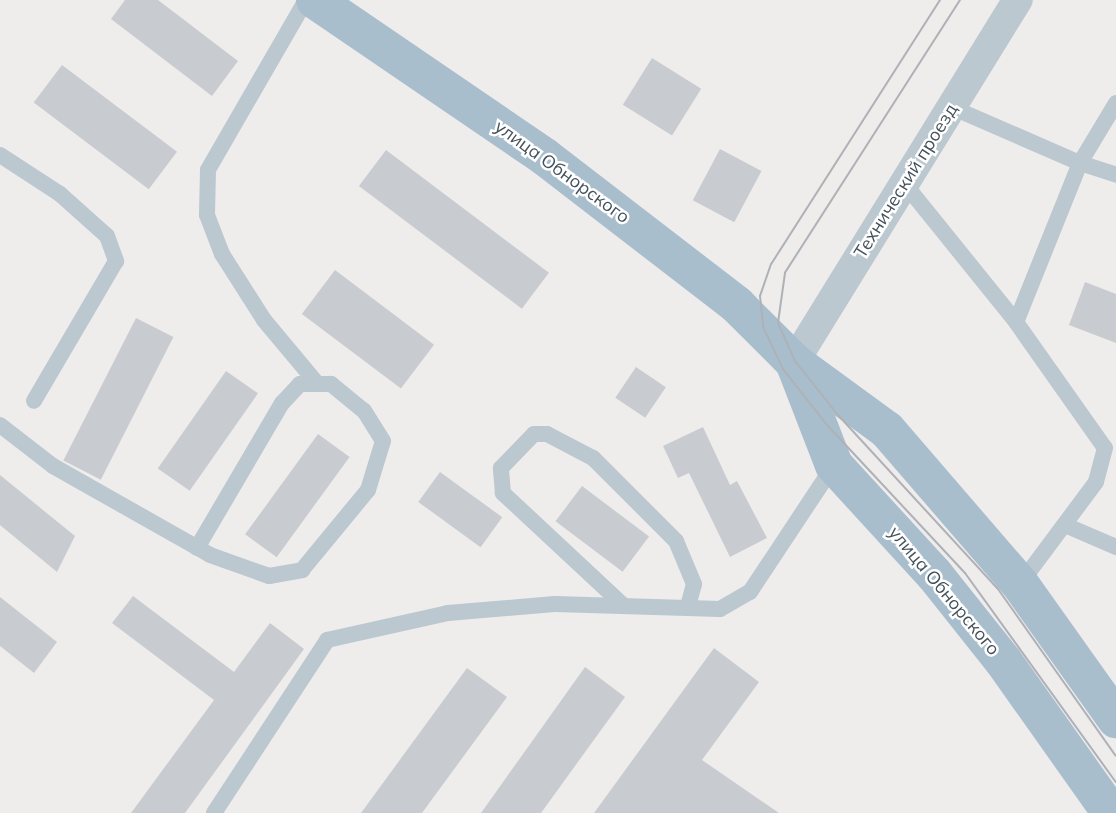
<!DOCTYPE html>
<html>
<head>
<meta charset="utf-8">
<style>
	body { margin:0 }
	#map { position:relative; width:1116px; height:813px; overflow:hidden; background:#efecec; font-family:Mulish,sans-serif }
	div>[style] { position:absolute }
	.building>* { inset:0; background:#c8ccd1; transform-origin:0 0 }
	.service>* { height:16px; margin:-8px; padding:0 8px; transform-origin:8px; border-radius:8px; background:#bbc8d0 }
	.minor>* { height:30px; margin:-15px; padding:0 15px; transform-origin:15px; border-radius:15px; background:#bbc8d0 }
	.primary>* { height:38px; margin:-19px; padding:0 19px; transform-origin:19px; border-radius:19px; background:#a9becd }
	.tram>* { height:2px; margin:-1px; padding:0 1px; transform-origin:1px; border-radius:1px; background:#aeb2b7 }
	span { translate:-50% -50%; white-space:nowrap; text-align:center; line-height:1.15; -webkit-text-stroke:5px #fff; paint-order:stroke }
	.street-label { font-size:18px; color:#43515a }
</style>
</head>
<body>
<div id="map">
	<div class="building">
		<div style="clip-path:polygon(125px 0,158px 0,238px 61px,212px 96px,111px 19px)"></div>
		<div style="left:652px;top:58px;width:58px;height:55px;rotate:32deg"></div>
		<div style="left:62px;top:65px;width:144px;height:47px;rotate:37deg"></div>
		<div style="left:720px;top:149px;width:47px;height:58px;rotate:28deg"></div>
		<div style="left:386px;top:150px;width:204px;height:45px;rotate:37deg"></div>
		<div style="left:335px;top:270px;width:124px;height:55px;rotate:37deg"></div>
		<div style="clip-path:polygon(1085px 282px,1116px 294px,1116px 343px,1069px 325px)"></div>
		<div style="left:136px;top:318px;width:42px;height:160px;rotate:27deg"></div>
		<div style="left:636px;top:367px;width:36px;height:37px;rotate:34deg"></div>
		<div style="left:226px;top:371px;width:39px;height:119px;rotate:35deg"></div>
		<div style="clip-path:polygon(703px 427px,730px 485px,737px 481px,767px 538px,730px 557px,689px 473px,678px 478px,663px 446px)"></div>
		<div style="left:318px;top:434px;width:39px;height:124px;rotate:36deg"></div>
		<div style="left:440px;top:472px;width:77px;height:37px;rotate:36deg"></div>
		<div style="clip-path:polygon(0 475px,75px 536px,57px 572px,0 525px)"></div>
		<div style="left:582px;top:486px;width:84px;height:44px;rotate:37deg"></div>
		<div style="clip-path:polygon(133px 596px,234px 672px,270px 623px,304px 649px,185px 813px,131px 813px,214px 700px,112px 623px)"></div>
		<div style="clip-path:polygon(0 597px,57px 642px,34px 673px,0 646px)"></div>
		<div style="clip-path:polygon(714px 648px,759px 682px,702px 760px,779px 813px,594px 813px)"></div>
		<div style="clip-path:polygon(585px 667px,625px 697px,541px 813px,481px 813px)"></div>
		<div style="clip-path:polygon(467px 668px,507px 697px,422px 813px,361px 813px)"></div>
	</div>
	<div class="service">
		<div style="left:306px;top:0;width:196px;rotate:120deg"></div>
		<div style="left:208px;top:170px;width:45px;rotate:91.3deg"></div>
		<div style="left:207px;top:215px;width:42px;rotate:69deg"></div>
		<div style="left:222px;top:254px;width:78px;rotate:57.5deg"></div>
		<div style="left:264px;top:320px;width:80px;rotate:50.1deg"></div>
		<div style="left:1116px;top:103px;width:70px;rotate:121deg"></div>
		<div style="left:1080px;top:163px;width:38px;rotate:18deg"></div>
		<div style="left:951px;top:107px;width:141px;rotate:23.5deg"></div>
		<div style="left:1080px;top:163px;width:171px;rotate:111.9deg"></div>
		<div style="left:0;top:155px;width:72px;rotate:33deg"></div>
		<div style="left:60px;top:194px;width:63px;rotate:41.8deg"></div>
		<div style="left:107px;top:236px;width:27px;rotate:70deg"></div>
		<div style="left:116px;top:261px;width:162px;rotate:120.4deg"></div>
		<div style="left:904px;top:183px;width:179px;rotate:51.1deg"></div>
		<div style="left:1016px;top:322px;width:154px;rotate:54.8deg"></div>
		<div style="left:1105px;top:448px;width:35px;rotate:105deg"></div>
		<div style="left:1096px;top:482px;width:127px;rotate:126.7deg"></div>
		<div style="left:0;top:425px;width:67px;rotate:37.7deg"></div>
		<div style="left:53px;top:466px;width:180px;rotate:29.5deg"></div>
		<div style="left:210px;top:555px;width:63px;rotate:19.6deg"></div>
		<div style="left:269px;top:576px;width:34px;rotate:-10deg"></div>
		<div style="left:302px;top:570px;width:104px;rotate:-50.5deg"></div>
		<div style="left:368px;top:490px;width:51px;rotate:-73deg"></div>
		<div style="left:383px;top:441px;width:36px;rotate:-122deg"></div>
		<div style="left:364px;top:411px;width:43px;rotate:-140.7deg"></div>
		<div style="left:331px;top:384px;width:31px;rotate:180deg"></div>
		<div style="left:300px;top:384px;width:26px;rotate:133deg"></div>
		<div style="left:282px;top:403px;width:168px;rotate:120.4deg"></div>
		<div style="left:1065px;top:525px;width:56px;rotate:23.3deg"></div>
		<div style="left:624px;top:606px;width:166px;rotate:-137deg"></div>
		<div style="left:503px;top:493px;width:25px;rotate:-95deg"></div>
		<div style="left:501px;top:468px;width:47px;rotate:-45.9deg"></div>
		<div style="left:534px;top:434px;width:13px"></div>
		<div style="left:547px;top:434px;width:52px;rotate:27.6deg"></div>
		<div style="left:593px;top:458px;width:117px;rotate:45deg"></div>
		<div style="left:676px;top:541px;width:47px;rotate:67.3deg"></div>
		<div style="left:694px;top:584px;width:24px;rotate:105deg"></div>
		<div style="left:214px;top:813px;width:207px;rotate:-56.8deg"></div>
		<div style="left:327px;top:640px;width:124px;rotate:-12.6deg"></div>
		<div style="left:448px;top:613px;width:107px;rotate:-4.8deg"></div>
		<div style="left:555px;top:604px;width:165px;rotate:1.7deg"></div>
		<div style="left:720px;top:609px;width:34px;rotate:-30deg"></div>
		<div style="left:750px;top:592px;width:152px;rotate:-56.5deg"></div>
	</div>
	<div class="minor">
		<div style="left:794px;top:362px;width:426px;rotate:-58.3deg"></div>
	</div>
	<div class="primary">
		<div style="left:315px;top:0;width:278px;rotate:34.3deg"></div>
		<div style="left:545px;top:157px;width:242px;rotate:37.6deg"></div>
		<div style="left:737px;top:305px;width:81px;rotate:45deg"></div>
		<div style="left:794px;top:362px;width:115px;rotate:36.2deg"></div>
		<div style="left:887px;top:430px;width:203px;rotate:49.2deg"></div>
		<div style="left:1020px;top:584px;width:166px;rotate:54.6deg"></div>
		<div style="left:794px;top:362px;width:110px;rotate:68.8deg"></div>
		<div style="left:834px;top:465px;width:148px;rotate:47.5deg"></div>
		<div style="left:934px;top:574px;width:112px;rotate:51.5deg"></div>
		<div style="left:1004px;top:662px;width:185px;rotate:54.7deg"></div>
	</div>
	<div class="tram">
		<div style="left:940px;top:0;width:313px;rotate:122.6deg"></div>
		<div style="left:771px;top:264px;width:34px;rotate:109deg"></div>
		<div style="left:760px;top:296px;width:31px;rotate:84deg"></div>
		<div style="left:763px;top:327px;width:47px;rotate:64.5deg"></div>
		<div style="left:783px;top:369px;width:71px;rotate:51.8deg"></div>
		<div style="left:827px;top:425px;width:202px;rotate:47deg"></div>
		<div style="left:965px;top:573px;width:258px;rotate:54.2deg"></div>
		<div style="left:960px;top:0;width:324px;rotate:122.7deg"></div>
		<div style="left:785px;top:273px;width:50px;rotate:98deg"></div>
		<div style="left:778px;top:323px;width:42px;rotate:65.9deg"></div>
		<div style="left:795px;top:361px;width:69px;rotate:51.5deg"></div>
		<div style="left:838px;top:415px;width:236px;rotate:47.4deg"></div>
		<div style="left:998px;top:589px;width:204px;rotate:54.8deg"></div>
	</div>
	<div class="street-label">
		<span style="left:562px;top:172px;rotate:36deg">улица Обнорского</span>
		<span style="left:906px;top:181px;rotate:-58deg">Технический проезд</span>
		<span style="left:944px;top:591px;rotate:50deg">улица Обнорского</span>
	</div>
</div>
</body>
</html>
